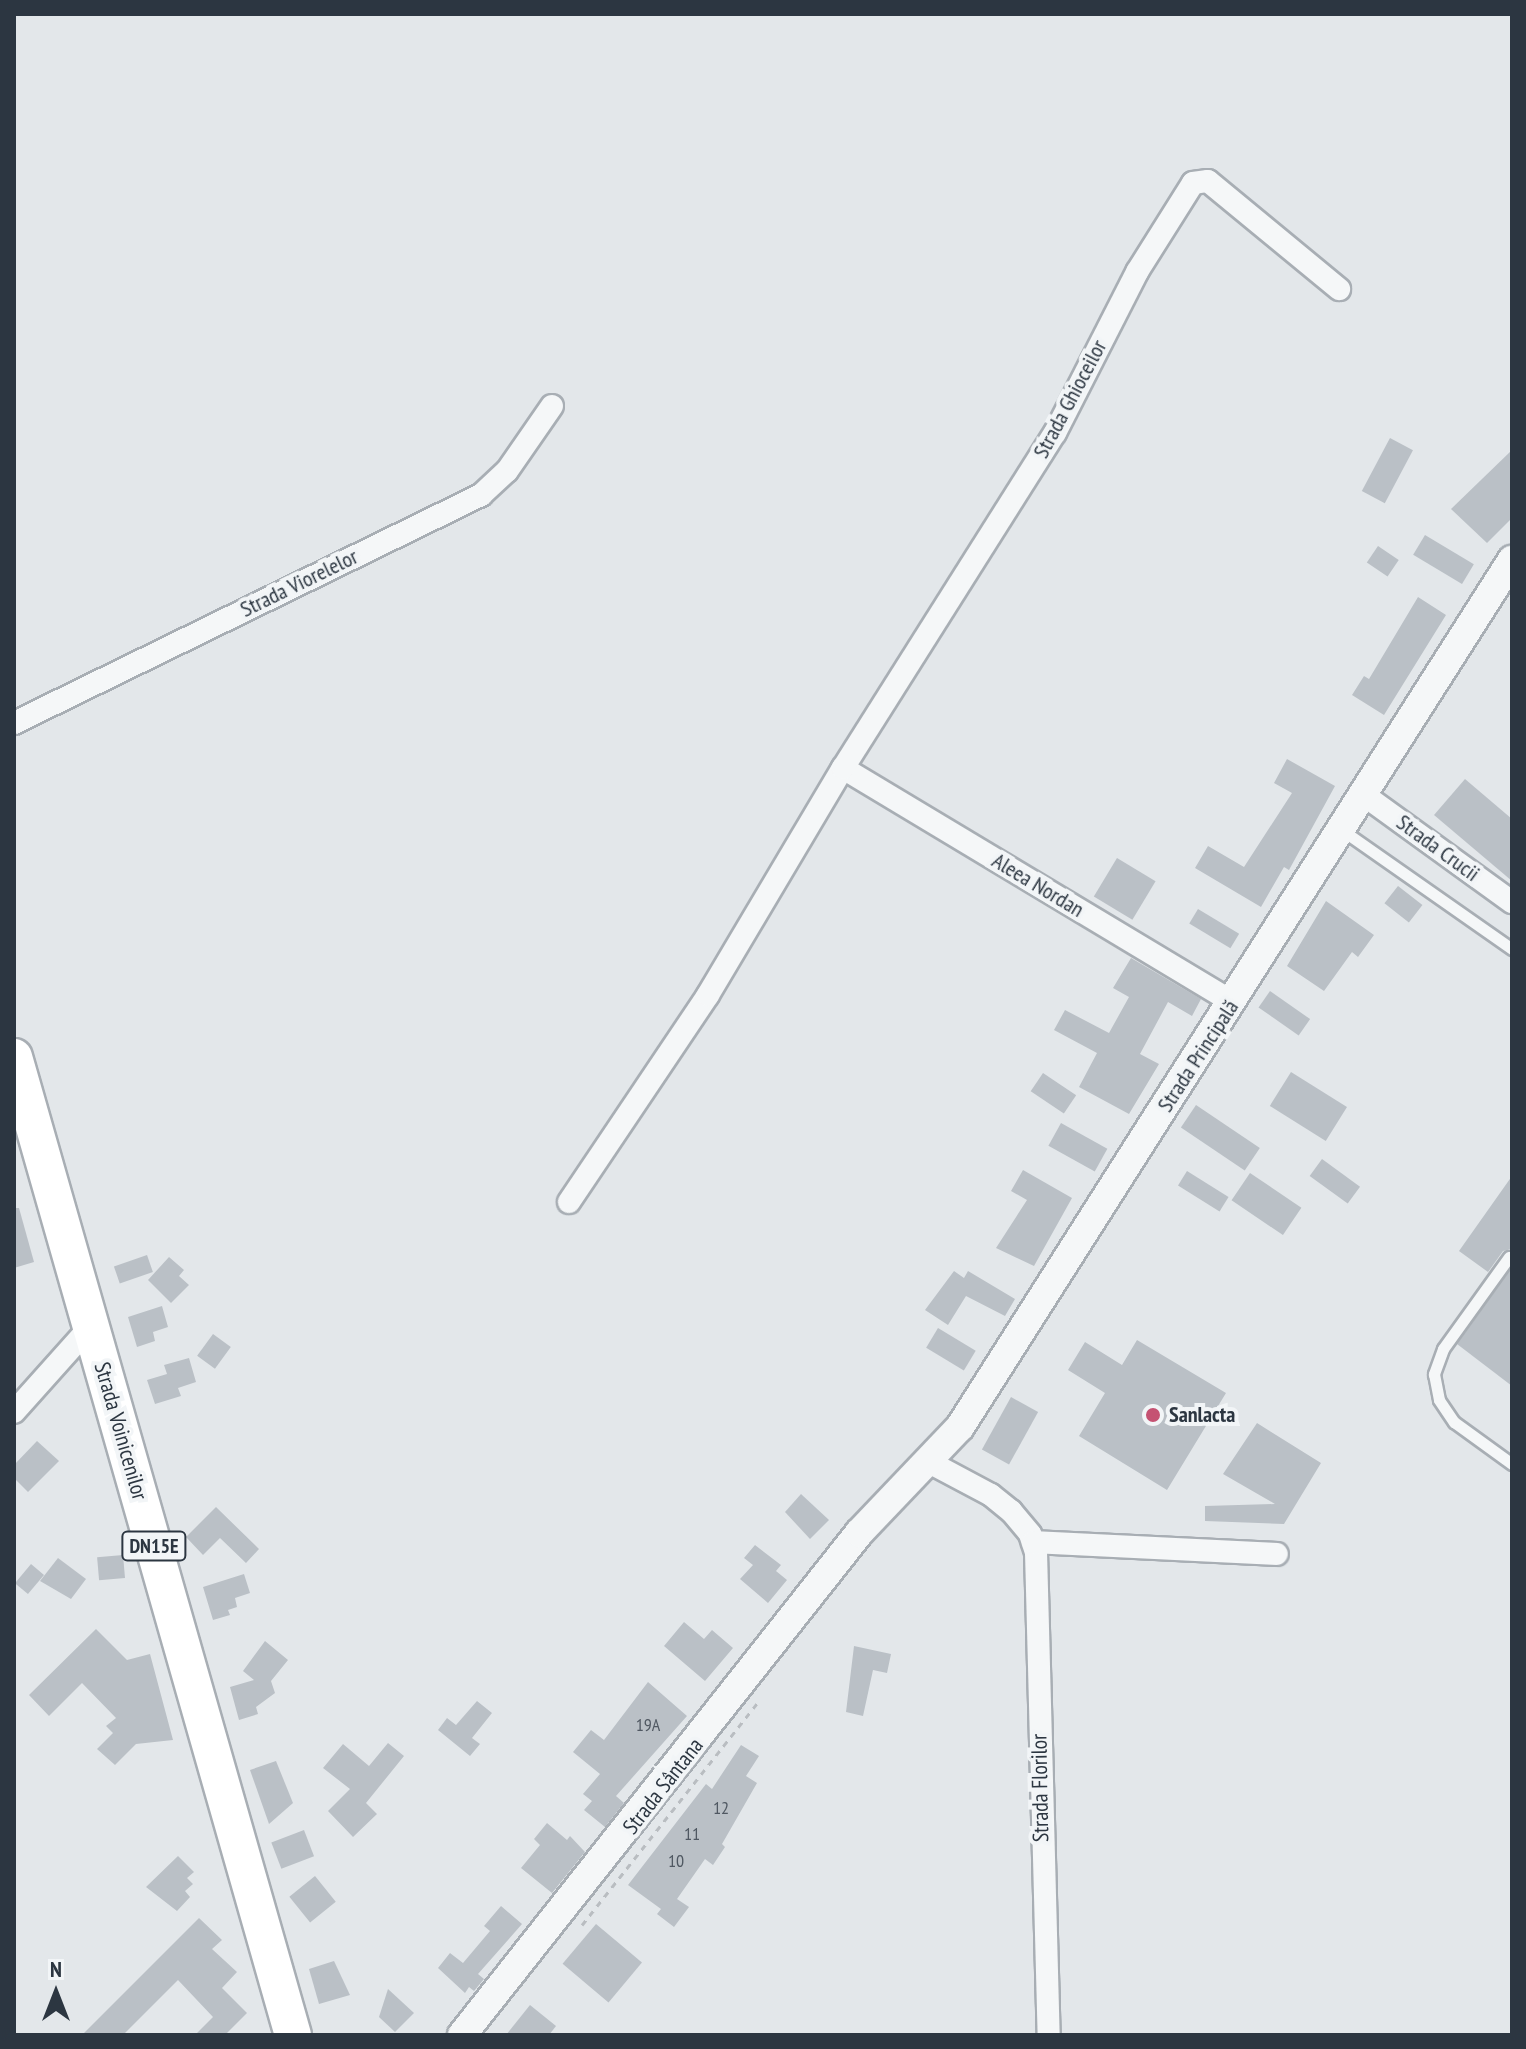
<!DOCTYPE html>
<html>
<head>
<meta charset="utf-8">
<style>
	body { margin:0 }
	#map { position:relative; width:1526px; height:2049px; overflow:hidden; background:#e3e7ea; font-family:"PT Sans Narrow",sans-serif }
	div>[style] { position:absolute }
	.building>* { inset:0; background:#bac0c6; transform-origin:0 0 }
	.path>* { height:3px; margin-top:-1.5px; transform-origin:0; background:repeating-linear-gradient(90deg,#b9bdc1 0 6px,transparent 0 12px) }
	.roads { filter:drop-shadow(2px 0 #a8aeb4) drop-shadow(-2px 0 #a8aeb4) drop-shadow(0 2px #a8aeb4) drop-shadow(0 -2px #a8aeb4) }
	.service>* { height:11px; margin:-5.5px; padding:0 5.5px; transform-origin:5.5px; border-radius:5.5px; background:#f5f7f8 }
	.minor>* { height:22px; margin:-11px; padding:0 11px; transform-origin:11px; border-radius:11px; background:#f5f7f8 }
	.tertiary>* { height:28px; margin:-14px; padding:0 14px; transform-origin:14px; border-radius:14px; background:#f5f7f8 }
	.primary>* { height:36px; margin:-18px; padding:0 18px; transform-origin:18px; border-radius:18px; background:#fff }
	.dots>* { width:22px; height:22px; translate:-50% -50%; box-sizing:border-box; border:4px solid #f2f5f7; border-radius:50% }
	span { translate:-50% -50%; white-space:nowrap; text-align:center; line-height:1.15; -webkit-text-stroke:8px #f2f5f7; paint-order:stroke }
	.number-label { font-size:18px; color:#505862 }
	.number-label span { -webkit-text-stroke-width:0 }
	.shield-label span { padding:2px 6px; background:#f2f5f7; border:2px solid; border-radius:6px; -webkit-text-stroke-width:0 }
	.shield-label { font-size:20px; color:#2c3641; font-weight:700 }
	.street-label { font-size:22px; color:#2c3641 }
	.poi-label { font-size:22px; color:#2c3641; font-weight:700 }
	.left { translate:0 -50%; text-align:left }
	.frame { position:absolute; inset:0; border:16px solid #2c3641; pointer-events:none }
	.north { position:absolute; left:16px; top:1953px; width:80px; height:80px; -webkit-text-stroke:6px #f2f5f7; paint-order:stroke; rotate:0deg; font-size:22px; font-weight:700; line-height:32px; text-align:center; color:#2c3641 }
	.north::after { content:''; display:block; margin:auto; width:28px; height:36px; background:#2c3641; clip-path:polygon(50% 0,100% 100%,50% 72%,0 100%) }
</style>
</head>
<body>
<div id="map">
	<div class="building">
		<div style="left:1390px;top:438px;width:26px;height:60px;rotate:28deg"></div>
		<div style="clip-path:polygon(1512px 450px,1512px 518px,1487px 543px,1451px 509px)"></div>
		<div style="left:1425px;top:535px;width:57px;height:23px;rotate:31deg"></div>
		<div style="left:1378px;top:546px;width:25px;height:20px;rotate:34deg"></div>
		<div style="clip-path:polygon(1418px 597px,1446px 615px,1384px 715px,1352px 695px,1364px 676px,1369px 679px)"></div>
		<div style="clip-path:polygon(1287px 759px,1335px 786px,1289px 870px,1284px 867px,1261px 907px,1195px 868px,1208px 846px,1244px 867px,1292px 793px,1274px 783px)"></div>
		<div style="clip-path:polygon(1465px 779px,1512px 819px,1512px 881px,1434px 815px)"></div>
		<div style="left:1117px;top:858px;width:45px;height:45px;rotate:31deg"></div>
		<div style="left:1398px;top:886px;width:31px;height:22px;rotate:38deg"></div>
		<div style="clip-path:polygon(1326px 901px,1374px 935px,1358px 957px,1352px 952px,1324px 991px,1287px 966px)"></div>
		<div style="left:1198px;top:909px;width:48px;height:17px;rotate:31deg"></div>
		<div style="clip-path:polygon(1131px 958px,1201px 999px,1192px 1016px,1168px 1002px,1140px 1054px,1159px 1064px,1129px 1114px,1079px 1087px,1097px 1053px,1054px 1030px,1065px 1010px,1109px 1033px,1129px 997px,1113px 988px)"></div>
		<div style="left:1270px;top:991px;width:49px;height:20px;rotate:35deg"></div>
		<div style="left:1291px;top:1072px;width:66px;height:40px;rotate:32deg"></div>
		<div style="left:1043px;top:1073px;width:40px;height:22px;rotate:34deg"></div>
		<div style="left:1196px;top:1105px;width:77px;height:27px;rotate:34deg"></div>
		<div style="left:1061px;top:1123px;width:53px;height:26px;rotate:29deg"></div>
		<div style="left:1322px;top:1159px;width:47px;height:21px;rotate:36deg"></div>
		<div style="clip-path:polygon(1023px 1170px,1072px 1198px,1034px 1266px,996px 1248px,1027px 1200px,1011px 1191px)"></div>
		<div style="left:1187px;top:1171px;width:49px;height:17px;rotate:32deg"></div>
		<div style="left:1250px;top:1173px;width:62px;height:33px;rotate:34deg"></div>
		<div style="clip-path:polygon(1512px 1176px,1512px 1249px,1503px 1251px,1488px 1272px,1459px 1251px)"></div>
		<div style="clip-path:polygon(14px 1208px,19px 1208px,34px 1262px,14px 1268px)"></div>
		<div style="left:147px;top:1255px;width:18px;height:35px;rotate:71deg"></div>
		<div style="clip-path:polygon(169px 1257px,184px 1270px,179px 1276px,189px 1285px,171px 1303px,148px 1280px)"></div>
		<div style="clip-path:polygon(1512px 1267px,1512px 1386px,1457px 1344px)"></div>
		<div style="clip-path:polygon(954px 1271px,964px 1278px,968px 1271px,1015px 1299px,1005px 1316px,966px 1296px,948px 1325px,925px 1310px)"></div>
		<div style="clip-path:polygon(162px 1306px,168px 1327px,153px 1332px,155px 1341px,137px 1347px,128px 1317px)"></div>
		<div style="left:938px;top:1328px;width:44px;height:23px;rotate:31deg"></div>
		<div style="left:213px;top:1334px;width:22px;height:27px;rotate:36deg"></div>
		<div style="clip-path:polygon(1137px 1340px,1226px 1393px,1167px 1490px,1079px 1436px,1105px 1393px,1068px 1370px,1085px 1342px,1122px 1365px)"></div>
		<div style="clip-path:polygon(189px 1358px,196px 1382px,178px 1388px,181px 1396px,155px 1404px,147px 1380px,167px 1374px,164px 1365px)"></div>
		<div style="left:1011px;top:1397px;width:31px;height:60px;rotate:29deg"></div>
		<div style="clip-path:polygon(1257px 1423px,1321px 1463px,1284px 1524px,1205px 1521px,1205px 1506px,1275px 1504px,1223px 1474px)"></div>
		<div style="clip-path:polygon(37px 1441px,59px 1461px,28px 1492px,14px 1478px,14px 1465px)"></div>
		<div style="clip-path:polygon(801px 1494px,829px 1520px,810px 1539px,785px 1512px)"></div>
		<div style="clip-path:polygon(216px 1507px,259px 1549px,246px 1563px,220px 1538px,203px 1555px,186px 1537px)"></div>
		<div style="clip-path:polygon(755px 1545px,781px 1565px,776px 1571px,787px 1580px,768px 1603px,740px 1579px,753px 1565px,744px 1558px)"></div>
		<div style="left:123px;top:1555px;width:23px;height:26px;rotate:85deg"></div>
		<div style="clip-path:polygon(58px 1558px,86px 1579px,71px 1599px,40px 1581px)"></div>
		<div style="left:31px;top:1564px;width:17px;height:25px;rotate:40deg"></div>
		<div style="clip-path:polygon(244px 1574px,250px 1593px,235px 1598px,237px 1607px,228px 1610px,230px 1615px,213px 1620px,203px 1587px)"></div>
		<div style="clip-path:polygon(684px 1622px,704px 1639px,712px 1630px,733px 1648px,705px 1681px,664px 1646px)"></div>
		<div style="clip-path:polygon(96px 1629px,127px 1660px,150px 1654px,173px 1740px,136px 1744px,115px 1765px,97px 1749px,113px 1733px,106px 1726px,116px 1718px,82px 1683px,49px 1716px,29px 1695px)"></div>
		<div style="clip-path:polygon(265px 1641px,288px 1660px,271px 1681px,275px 1693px,256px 1707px,258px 1714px,239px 1720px,230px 1687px,254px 1680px,243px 1671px)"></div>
		<div style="clip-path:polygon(854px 1646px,891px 1654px,887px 1673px,873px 1670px,863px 1716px,846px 1712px)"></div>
		<div style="clip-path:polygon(648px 1682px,687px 1716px,616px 1796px,624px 1803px,605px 1827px,584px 1810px,592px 1801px,583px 1794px,600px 1774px,573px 1752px,591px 1730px,604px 1740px)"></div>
		<div style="clip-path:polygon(477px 1701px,492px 1713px,472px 1738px,480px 1744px,470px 1756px,438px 1730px,447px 1718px,456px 1725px)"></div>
		<div style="clip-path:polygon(388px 1743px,404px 1756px,366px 1803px,377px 1814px,353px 1837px,328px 1811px,350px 1789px,323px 1768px,343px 1744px,369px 1766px)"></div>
		<div style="clip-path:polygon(741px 1745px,759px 1756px,746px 1776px,757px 1783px,722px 1844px,725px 1847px,713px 1865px,705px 1859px,677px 1899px,689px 1907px,674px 1927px,657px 1914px,661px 1909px,628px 1885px,706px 1784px,712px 1789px)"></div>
		<div style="clip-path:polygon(276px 1761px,293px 1803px,269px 1824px,250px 1770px)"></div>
		<div style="clip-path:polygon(547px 1823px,567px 1840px,570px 1836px,585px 1852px,552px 1893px,521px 1868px,540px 1845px,534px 1839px)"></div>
		<div style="left:304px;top:1830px;width:28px;height:35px;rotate:69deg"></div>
		<div style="clip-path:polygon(178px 1856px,194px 1872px,187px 1878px,193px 1884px,185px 1891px,190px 1897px,177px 1911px,146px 1887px)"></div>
		<div style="left:315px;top:1876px;width:33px;height:33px;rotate:51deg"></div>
		<div style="clip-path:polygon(501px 1906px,522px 1924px,478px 1974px,484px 1979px,474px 1991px,469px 1987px,465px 1993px,438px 1968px,450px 1953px,463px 1963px,490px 1931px,484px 1926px)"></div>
		<div style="clip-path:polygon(199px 1918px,222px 1940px,212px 1949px,237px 1972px,222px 1988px,247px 2013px,225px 2035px,195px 2035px,213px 2017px,178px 1980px,123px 2035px,82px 2035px)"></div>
		<div style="left:596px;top:1924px;width:60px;height:52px;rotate:40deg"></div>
		<div style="clip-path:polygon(334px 1961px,350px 1995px,319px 2004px,309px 1969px)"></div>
		<div style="clip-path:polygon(388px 1989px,414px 2013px,395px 2032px,379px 2017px)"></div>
		<div style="clip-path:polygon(530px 2005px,556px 2026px,549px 2035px,506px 2035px)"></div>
	</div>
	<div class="path">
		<div style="left:582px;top:1925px;width:284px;rotate:-51.7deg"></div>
	</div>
	<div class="roads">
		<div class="service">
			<div style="left:1342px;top:830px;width:208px;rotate:35deg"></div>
			<div style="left:1509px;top:1257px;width:113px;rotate:125.7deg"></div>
			<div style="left:1443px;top:1349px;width:27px;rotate:110deg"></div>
			<div style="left:1434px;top:1374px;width:26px;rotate:79deg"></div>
			<div style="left:1439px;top:1400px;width:27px;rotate:56deg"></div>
			<div style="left:1454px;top:1422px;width:72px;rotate:35.9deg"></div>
		</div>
		<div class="minor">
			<div style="left:14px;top:723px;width:520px;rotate:-26.02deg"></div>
			<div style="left:481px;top:495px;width:35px;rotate:-43deg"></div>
			<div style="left:507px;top:471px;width:79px;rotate:-55.3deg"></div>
			<div style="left:843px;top:768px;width:455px;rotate:31deg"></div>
			<div style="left:1364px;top:795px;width:183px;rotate:35.9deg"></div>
			<div style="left:569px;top:1202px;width:249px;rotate:-56.1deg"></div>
			<div style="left:708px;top:995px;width:264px;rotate:-59.3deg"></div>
			<div style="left:843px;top:768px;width:396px;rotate:-57.7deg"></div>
			<div style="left:1055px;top:433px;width:181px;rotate:-63deg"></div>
			<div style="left:1137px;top:272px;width:105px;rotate:-57.8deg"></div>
			<div style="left:1193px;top:183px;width:15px;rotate:-8deg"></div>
			<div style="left:1208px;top:181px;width:170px;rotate:39.5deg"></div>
			<div style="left:14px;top:1412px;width:114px;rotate:-48.2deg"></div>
			<div style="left:929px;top:1462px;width:70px;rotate:28deg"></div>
			<div style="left:991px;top:1495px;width:26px;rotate:39deg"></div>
			<div style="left:1011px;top:1511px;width:30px;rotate:50deg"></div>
			<div style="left:1030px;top:1534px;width:19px;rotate:72deg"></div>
			<div style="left:1036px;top:1552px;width:483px;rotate:88.5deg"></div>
			<div style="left:1033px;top:1542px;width:244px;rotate:2.8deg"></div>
		</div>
		<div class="tertiary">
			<div style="left:462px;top:2035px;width:640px;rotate:-51.66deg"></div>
			<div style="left:859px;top:1533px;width:146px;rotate:-46.4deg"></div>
			<div style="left:960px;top:1427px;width:1028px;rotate:-57.52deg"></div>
		</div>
		<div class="primary">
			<div style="left:14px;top:1057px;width:1017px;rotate:74.08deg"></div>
		</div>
	</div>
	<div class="dots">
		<div style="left:1153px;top:1415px;background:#c55272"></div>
	</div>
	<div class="number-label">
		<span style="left:648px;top:1725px">19A</span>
		<span style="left:721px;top:1808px">12</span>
		<span style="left:692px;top:1834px">11</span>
		<span style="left:676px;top:1861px">10</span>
	</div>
	<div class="shield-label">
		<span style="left:154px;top:1546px">DN15E</span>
	</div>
	<div class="street-label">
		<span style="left:1070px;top:399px;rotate:-62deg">Strada Ghioceilor</span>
		<span style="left:299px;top:583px;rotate:-26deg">Strada Viorelelor</span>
		<span style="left:1438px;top:848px;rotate:36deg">Strada Crucii</span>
		<span style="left:1038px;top:885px;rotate:31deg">Aleea Nordan</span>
		<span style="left:1198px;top:1056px;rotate:-57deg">Strada Principală</span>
		<span style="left:121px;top:1431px;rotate:74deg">Strada Voinicenilor</span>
		<span style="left:663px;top:1786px;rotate:-52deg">Strada Sântana</span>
		<span style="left:1040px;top:1788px;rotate:-91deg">Strada Florilor</span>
	</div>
	<div class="poi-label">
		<span class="left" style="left:1169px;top:1415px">Sanlacta</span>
	</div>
	<div class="frame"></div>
	<div class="north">N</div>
</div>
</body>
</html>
